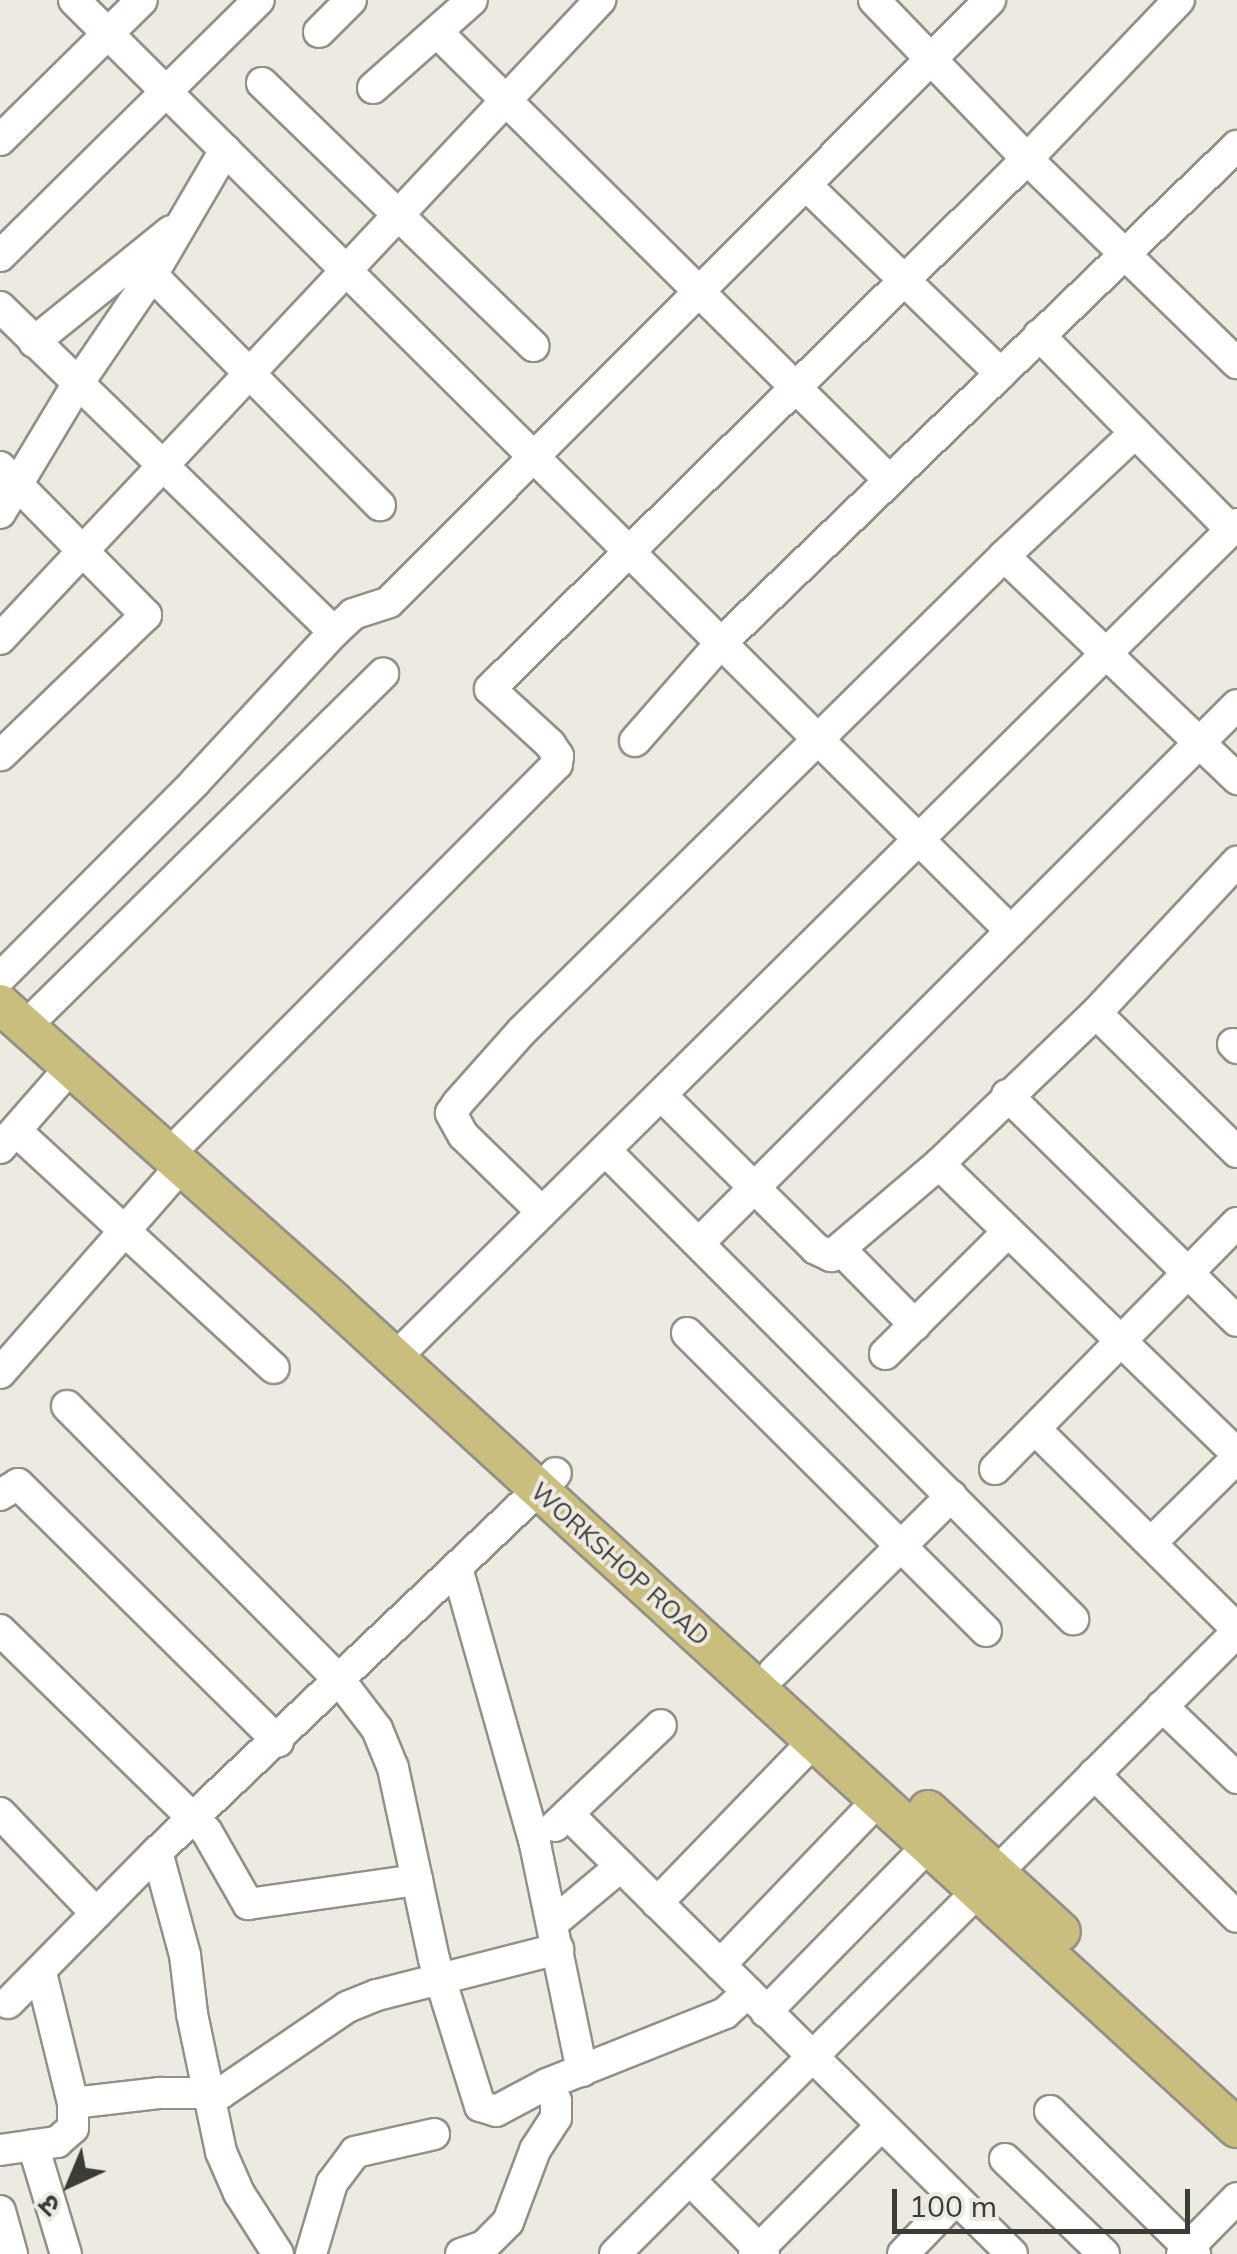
<!DOCTYPE html>
<html>
<head>
<meta charset="utf-8">
<style>
	body { margin:0 }
	#map { position:relative; width:1237px; height:2254px; overflow:hidden; background:#edebe1; font-family:Mulish,"Noto Sans Devanagari",sans-serif }
	div>[style] { position:absolute }
	.roads { filter:drop-shadow(2px 0 #929087) drop-shadow(-2px 0 #929087) drop-shadow(0 2px #929087) drop-shadow(0 -2px #929087) }
	.minor>* { height:30px; margin:-15px; padding:0 15px; transform-origin:15px; border-radius:15px; background:#fff }
	.major>* { height:38px; margin:-19px; padding:0 19px; transform-origin:19px; border-radius:19px; background:#cabe7e }
	span { translate:-50% -50%; white-space:nowrap; text-align:center; line-height:1.15; -webkit-text-stroke:8px #edebe1; paint-order:stroke }
	.street-label { font-size:25px; color:#3c3b37 }
	.north { position:absolute; left:20px; top:2134px; width:100px; height:100px; -webkit-text-stroke:8px #edebe1; paint-order:stroke; rotate:224deg; font-size:28px; font-weight:700; line-height:40px; text-align:center; color:#3c3b37 }
	.north::after { content:''; display:block; margin:auto; width:35px; height:45px; background:#3c3b37; clip-path:polygon(50% 0,100% 100%,50% 72%,0 100%) }
	.scale { position:absolute; left:892px; top:2189px; width:298px; height:45px; box-sizing:border-box; border:5px solid #3c3b37; border-top:0; padding-left:12px; font-size:30px; line-height:35px; white-space:nowrap; color:#3c3b37; -webkit-text-stroke:8px #edebe1; paint-order:stroke }
</style>
</head>
<body>
<div id="map">
	<div class="roads">
		<div class="minor">
			<div style="left:74px;top:0;width:1321px;rotate:44.82deg"></div>
			<div style="left:874px;top:0;width:221px;rotate:46.1deg"></div>
			<div style="left:1027px;top:159px;width:293px;rotate:44.2deg"></div>
			<div style="left:319px;top:32px;width:45px;rotate:-45deg"></div>
			<div style="left:438px;top:33px;width:634px;rotate:44.74deg"></div>
			<div style="left:262px;top:83px;width:378px;rotate:44.1deg"></div>
			<div style="left:373px;top:88px;width:132px;rotate:-41.6deg"></div>
			<div style="left:0;top:140px;width:199px;rotate:-44.6deg"></div>
			<div style="left:807px;top:186px;width:270px;rotate:44.1deg"></div>
			<div style="left:0;top:256px;width:364px;rotate:-44.7deg"></div>
			<div style="left:152px;top:275px;width:324px;rotate:45.3deg"></div>
			<div style="left:0;top:307px;width:466px;rotate:44.2deg"></div>
			<div style="left:1039px;top:335px;width:274px;rotate:45.4deg"></div>
			<div style="left:34px;top:342px;width:176px;rotate:-39deg"></div>
			<div style="left:0;top:467px;width:208px;rotate:45.4deg"></div>
			<div style="left:146px;top:615px;width:202px;rotate:136deg"></div>
			<div style="left:0;top:513px;width:149px;rotate:-59deg"></div>
			<div style="left:77px;top:385px;width:133px;rotate:-55.7deg"></div>
			<div style="left:152px;top:275px;width:145px;rotate:-59.7deg"></div>
			<div style="left:1004px;top:556px;width:323px;rotate:43.7deg"></div>
			<div style="left:0;top:639px;width:877px;rotate:-46.8deg"></div>
			<div style="left:635px;top:741px;width:129px;rotate:-48.8deg"></div>
			<div style="left:720px;top:644px;width:718px;rotate:-43.93deg"></div>
			<div style="left:0;top:978px;width:276px;rotate:-45.1deg"></div>
			<div style="left:195px;top:782px;width:205px;rotate:-47.2deg"></div>
			<div style="left:334px;top:632px;width:26px;rotate:-43deg"></div>
			<div style="left:353px;top:614px;width:38px;rotate:-18deg"></div>
			<div style="left:389px;top:602px;width:851px;rotate:-45.05deg"></div>
			<div style="left:40px;top:1012px;width:482px;rotate:-44.6deg"></div>
			<div style="left:1096px;top:1013px;width:198px;rotate:44.6deg"></div>
			<div style="left:1233px;top:1044px;width:6px;rotate:45deg"></div>
			<div style="left:661px;top:1095px;width:218px;rotate:44.8deg"></div>
			<div style="left:816px;top:1249px;width:17px;rotate:25deg"></div>
			<div style="left:831px;top:1256px;width:142px;rotate:-40.4deg"></div>
			<div style="left:939px;top:1164px;width:218px;rotate:-43.9deg"></div>
			<div style="left:1096px;top:1013px;width:207px;rotate:-47deg"></div>
			<div style="left:1007px;top:1095px;width:322px;rotate:44.5deg"></div>
			<div style="left:16px;top:1131px;width:350px;rotate:42.6deg"></div>
			<div style="left:183px;top:1140px;width:530px;rotate:-45.15deg"></div>
			<div style="left:557px;top:764px;width:8px;rotate:-83deg"></div>
			<div style="left:558px;top:756px;width:14px;rotate:-124deg"></div>
			<div style="left:550px;top:744px;width:81px;rotate:-137.5deg"></div>
			<div style="left:490px;top:689px;width:754px;rotate:-44.62deg"></div>
			<div style="left:1027px;top:159px;width:220px;rotate:-46.3deg"></div>
			<div style="left:0;top:1148px;width:108px;rotate:-48.8deg"></div>
			<div style="left:605px;top:1150px;width:663px;rotate:45.06deg"></div>
			<div style="left:939px;top:1164px;width:416px;rotate:44.2deg"></div>
			<div style="left:542px;top:1212px;width:110px;rotate:-135.7deg"></div>
			<div style="left:463px;top:1135px;width:25px;rotate:-119deg"></div>
			<div style="left:451px;top:1113px;width:12px;rotate:-55deg"></div>
			<div style="left:458px;top:1103px;width:96px;rotate:-48.4deg"></div>
			<div style="left:522px;top:1031px;width:677px;rotate:-44.58deg"></div>
			<div style="left:1004px;top:556px;width:180px;rotate:-43.2deg"></div>
			<div style="left:700px;top:1242px;width:759px;rotate:-45deg"></div>
			<div style="left:840px;top:1249px;width:107px;rotate:45.4deg"></div>
			<div style="left:687px;top:1333px;width:422px;rotate:44.9deg"></div>
			<div style="left:885px;top:1354px;width:173px;rotate:-44.8deg"></div>
			<div style="left:395px;top:1358px;width:1185px;rotate:-44.73deg"></div>
			<div style="left:0;top:1373px;width:275px;rotate:-48.8deg"></div>
			<div style="left:67px;top:1406px;width:389px;rotate:45.2deg"></div>
			<div style="left:341px;top:1682px;width:59px;rotate:52.5deg"></div>
			<div style="left:377px;top:1729px;width:42px;rotate:67.7deg"></div>
			<div style="left:393px;top:1768px;width:195px;rotate:77.9deg"></div>
			<div style="left:434px;top:1959px;width:154px;rotate:72.6deg"></div>
			<div style="left:480px;top:2106px;width:17px;rotate:17deg"></div>
			<div style="left:496px;top:2111px;width:58px;rotate:-27.9deg"></div>
			<div style="left:547px;top:2084px;width:192px;rotate:-21.7deg"></div>
			<div style="left:725px;top:2013px;width:31px;rotate:-42deg"></div>
			<div style="left:1035px;top:1429px;width:284px;rotate:44.7deg"></div>
			<div style="left:995px;top:1469px;width:345px;rotate:-45.5deg"></div>
			<div style="left:0;top:1495px;width:21px;rotate:-31deg"></div>
			<div style="left:18px;top:1484px;width:366px;rotate:44.7deg"></div>
			<div style="left:1151px;top:1543px;width:121px;rotate:-44.7deg"></div>
			<div style="left:457px;top:1568px;width:287px;rotate:74.2deg"></div>
			<div style="left:535px;top:1844px;width:232px;rotate:78.3deg"></div>
			<div style="left:0;top:1630px;width:289px;rotate:44.3deg"></div>
			<div style="left:207px;top:1832px;width:83px;rotate:60.3deg"></div>
			<div style="left:248px;top:1904px;width:171px;rotate:-8.1deg"></div>
			<div style="left:774px;top:1672px;width:250px;rotate:-44.8deg"></div>
			<div style="left:1162px;top:1706px;width:104px;rotate:43.8deg"></div>
			<div style="left:1094px;top:1774px;width:202px;rotate:45deg"></div>
			<div style="left:0;top:1813px;width:139px;rotate:46.2deg"></div>
			<div style="left:568px;top:1814px;width:625px;rotate:44.74deg"></div>
			<div style="left:555px;top:1826px;width:146px;rotate:-43.6deg"></div>
			<div style="left:157px;top:1852px;width:107px;rotate:74.8deg"></div>
			<div style="left:185px;top:1955px;width:59px;rotate:83.2deg"></div>
			<div style="left:192px;top:2014px;width:141px;rotate:78.1deg"></div>
			<div style="left:221px;top:2152px;width:45px;rotate:66.3deg"></div>
			<div style="left:239px;top:2193px;width:72px;rotate:57.4deg"></div>
			<div style="left:657px;top:1903px;width:226px;rotate:-45.9deg"></div>
			<div style="left:554px;top:1922px;width:87px;rotate:-39.9deg"></div>
			<div style="left:720px;top:1965px;width:228px;rotate:-46.2deg"></div>
			<div style="left:8px;top:2003px;width:212px;rotate:-45.4deg"></div>
			<div style="left:157px;top:1852px;width:550px;rotate:-43.53deg"></div>
			<div style="left:766px;top:2012px;width:233px;rotate:-45.7deg"></div>
			<div style="left:73px;top:2103px;width:88px;rotate:-6.6deg"></div>
			<div style="left:160px;top:2093px;width:61px"></div>
			<div style="left:221px;top:2093px;width:153px;rotate:-34.3deg"></div>
			<div style="left:347px;top:2007px;width:32px;rotate:-22deg"></div>
			<div style="left:377px;top:1995px;width:187px;rotate:-14.3deg"></div>
			<div style="left:1050px;top:2111px;width:204px;rotate:44.6deg"></div>
			<div style="left:33px;top:2145px;width:114px;rotate:73.2deg"></div>
			<div style="left:0;top:2150px;width:58px;rotate:-8deg"></div>
			<div style="left:57px;top:2142px;width:21px;rotate:-41deg"></div>
			<div style="left:73px;top:2128px;width:25px;rotate:-90deg"></div>
			<div style="left:73px;top:2103px;width:134px;rotate:-103.8deg"></div>
			<div style="left:1005px;top:2159px;width:137px;rotate:43.8deg"></div>
			<div style="left:691px;top:2181px;width:103px;rotate:45deg"></div>
			<div style="left:0;top:2211px;width:45px;rotate:74.4deg"></div>
			<div style="left:311px;top:2254px;width:74px;rotate:-73.5deg"></div>
			<div style="left:332px;top:2183px;width:39px;rotate:-53deg"></div>
			<div style="left:355px;top:2152px;width:81px;rotate:-12.8deg"></div>
			<div style="left:461px;top:2254px;width:24px;rotate:-19deg"></div>
			<div style="left:484px;top:2246px;width:34px;rotate:-45deg"></div>
			<div style="left:508px;top:2222px;width:77px;rotate:-69.4deg"></div>
			<div style="left:535px;top:2150px;width:38px;rotate:-57deg"></div>
			<div style="left:556px;top:2118px;width:17px;rotate:-90deg"></div>
			<div style="left:556px;top:2101px;width:19px;rotate:-118deg"></div>
			<div style="left:615px;top:2254px;width:880px;rotate:-45deg"></div>
			<div style="left:754px;top:2254px;width:180px;rotate:-45.2deg"></div>
			<div style="left:903px;top:2254px;width:76px;rotate:-46.1deg"></div>
			<div style="left:1182px;top:2254px;width:78px;rotate:-45.5deg"></div>
		</div>
		<div class="major">
			<div style="left:0;top:1004px;width:448px;rotate:41.7deg"></div>
			<div style="left:334px;top:1302px;width:1224px;rotate:42.45deg"></div>
			<div style="left:928px;top:1810px;width:180px;rotate:42.5deg"></div>
		</div>
	</div>
	<div class="street-label">
		<span style="left:620px;top:1564px;rotate:42deg">WORKSHOP ROAD</span>
	</div>
	<div class="north">उ</div>
	<div class="scale">100 m</div>
</div>
</body>
</html>
